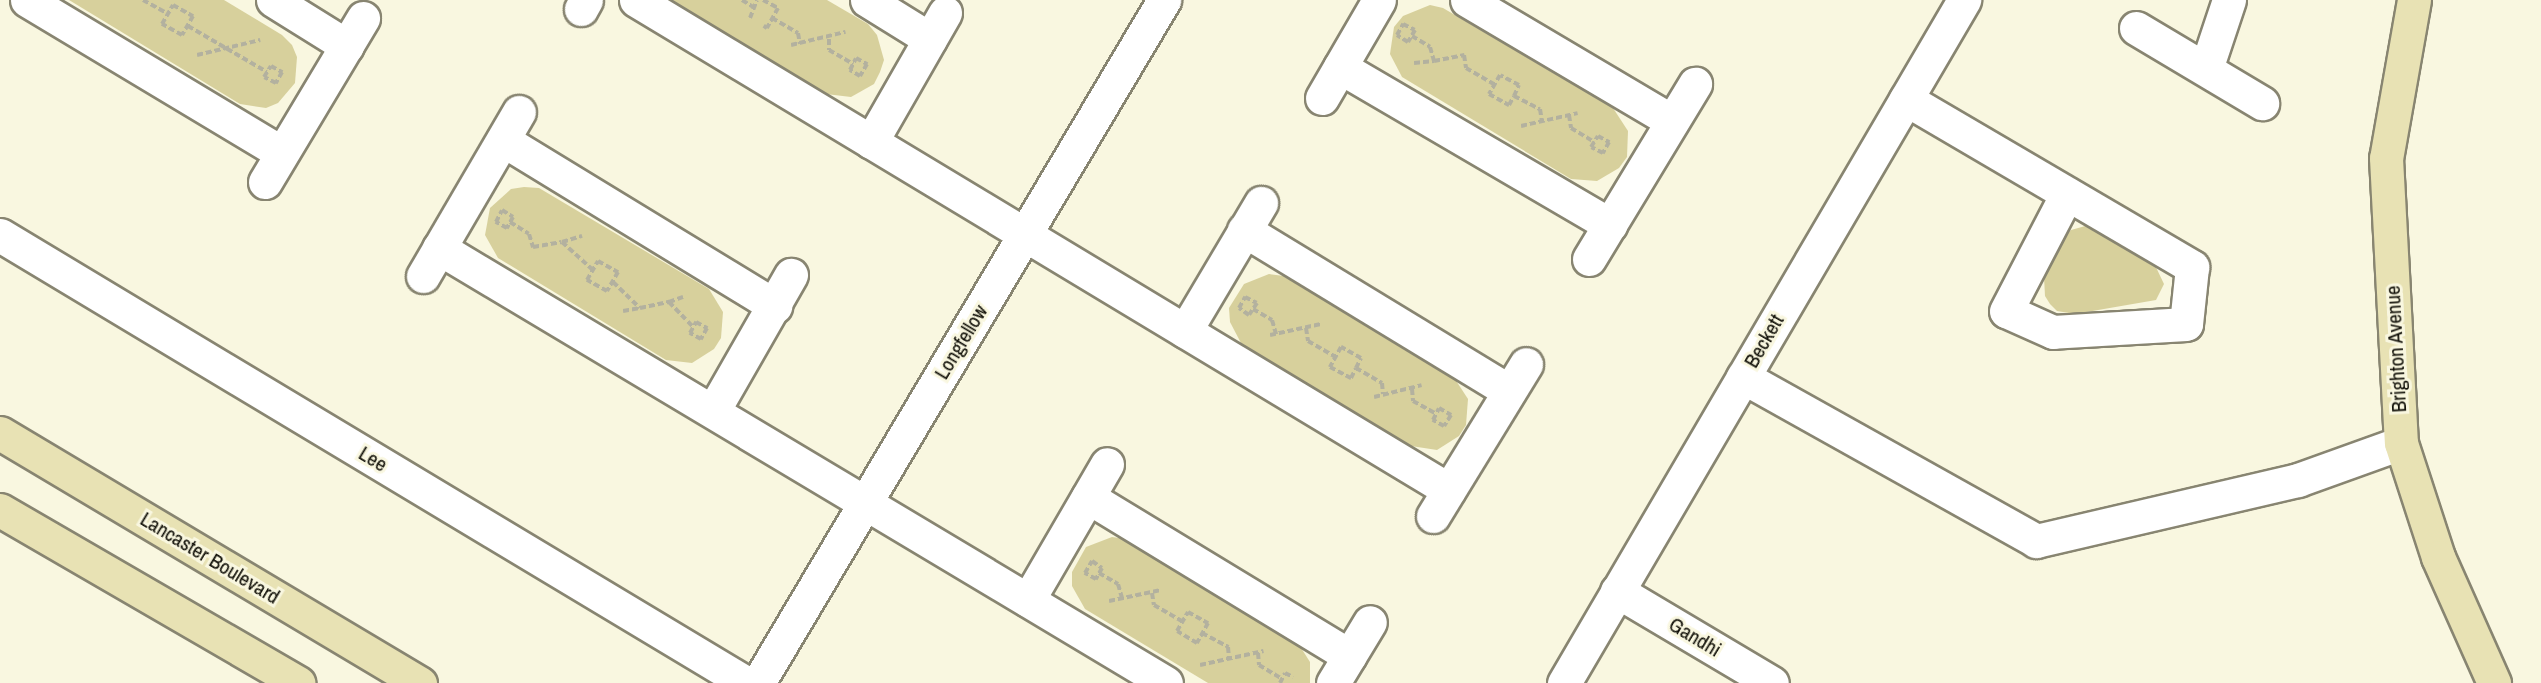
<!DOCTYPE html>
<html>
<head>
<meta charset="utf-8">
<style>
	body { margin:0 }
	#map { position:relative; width:2541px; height:683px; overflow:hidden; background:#f9f7e0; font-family:"Archivo Narrow",sans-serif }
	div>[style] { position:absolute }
	.green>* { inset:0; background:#d7d09c }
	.path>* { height:4px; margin-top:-2px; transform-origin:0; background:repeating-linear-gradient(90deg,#b3b19f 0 6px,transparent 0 9px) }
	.roads { filter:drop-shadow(2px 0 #888571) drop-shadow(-2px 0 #888571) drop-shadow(0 2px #888571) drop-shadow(0 -2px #888571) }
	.minor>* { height:33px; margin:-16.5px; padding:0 16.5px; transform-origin:16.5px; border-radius:16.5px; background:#fff }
	.secondary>* { height:33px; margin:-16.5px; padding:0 16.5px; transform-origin:16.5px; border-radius:16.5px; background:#e8e2b4 }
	span { translate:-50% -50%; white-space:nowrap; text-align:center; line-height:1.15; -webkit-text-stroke:6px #f9f7e0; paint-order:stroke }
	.street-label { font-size:21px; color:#111008 }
</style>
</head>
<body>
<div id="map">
	<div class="green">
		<div style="clip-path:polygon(69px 0,224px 0,282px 35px,292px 45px,297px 57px,295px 83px,278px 103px,266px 108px,240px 104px)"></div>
		<div style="clip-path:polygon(668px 0,827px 0,868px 24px,877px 35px,884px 60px,880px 72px,874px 84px,851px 97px,826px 94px)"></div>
		<div style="clip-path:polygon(1430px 5px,1443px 8px,1613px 108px,1628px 131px,1627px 157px,1619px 168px,1597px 181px,1571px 179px,1402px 77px,1390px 54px,1394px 27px,1403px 16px)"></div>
		<div style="clip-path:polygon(524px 187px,539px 188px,709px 289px,723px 312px,721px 338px,714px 349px,692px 363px,666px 360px,498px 258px,485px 235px,490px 208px,511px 189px)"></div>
		<div style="clip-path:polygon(2089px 225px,2153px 261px,2164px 284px,2156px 300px,2075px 314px,2057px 311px,2050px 304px,2045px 296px,2044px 277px,2064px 236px,2071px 230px)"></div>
		<div style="clip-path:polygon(1269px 274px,1284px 276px,1453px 376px,1468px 399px,1466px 425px,1459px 436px,1437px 450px,1411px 446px,1242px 345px,1230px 322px,1229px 308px,1244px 284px)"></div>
		<div style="clip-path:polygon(1112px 537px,1126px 539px,1296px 640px,1310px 662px,1310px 683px,1208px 683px,1085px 609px,1072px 586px,1072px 572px,1086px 547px)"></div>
	</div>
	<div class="path">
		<div style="left:143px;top:0;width:29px;rotate:29deg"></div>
		<div style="left:742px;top:0;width:13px;rotate:32deg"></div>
		<div style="left:763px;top:0;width:17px;rotate:28deg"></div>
		<div style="left:778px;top:8px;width:23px;rotate:119deg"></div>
		<div style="left:767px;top:28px;width:4px;rotate:-146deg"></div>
		<div style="left:173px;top:5px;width:23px;rotate:29deg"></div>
		<div style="left:193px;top:16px;width:22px;rotate:120deg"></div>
		<div style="left:182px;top:35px;width:23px;rotate:-151deg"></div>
		<div style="left:162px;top:24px;width:22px;rotate:-60deg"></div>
		<div style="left:750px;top:18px;width:19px;rotate:-69deg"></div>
		<div style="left:772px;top:18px;width:30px;rotate:30deg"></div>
		<div style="left:798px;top:33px;width:11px;rotate:80deg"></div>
		<div style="left:1403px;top:24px;width:13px;rotate:27deg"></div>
		<div style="left:1415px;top:30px;width:14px;rotate:120deg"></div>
		<div style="left:1408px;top:42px;width:13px;rotate:-148deg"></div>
		<div style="left:1397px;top:35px;width:13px;rotate:-61deg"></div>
		<div style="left:188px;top:26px;width:91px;rotate:30.2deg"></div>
		<div style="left:1412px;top:36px;width:21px;rotate:31deg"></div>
		<div style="left:1430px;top:47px;width:15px;rotate:74deg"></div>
		<div style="left:1434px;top:61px;width:31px;rotate:-11deg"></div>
		<div style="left:1464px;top:55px;width:13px;rotate:81deg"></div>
		<div style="left:1466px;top:68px;width:32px;rotate:30deg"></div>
		<div style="left:829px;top:39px;width:11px;rotate:90deg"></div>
		<div style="left:829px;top:50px;width:28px;rotate:30deg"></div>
		<div style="left:791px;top:45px;width:56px;rotate:-13.5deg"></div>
		<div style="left:197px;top:55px;width:65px;rotate:-13.4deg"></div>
		<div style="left:856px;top:58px;width:13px;rotate:29deg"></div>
		<div style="left:867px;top:64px;width:14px;rotate:120deg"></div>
		<div style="left:860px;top:76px;width:12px;rotate:-149deg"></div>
		<div style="left:850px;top:70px;width:13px;rotate:-63deg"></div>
		<div style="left:1414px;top:63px;width:20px;rotate:-6deg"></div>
		<div style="left:271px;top:66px;width:13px;rotate:29deg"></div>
		<div style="left:282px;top:72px;width:13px;rotate:119deg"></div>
		<div style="left:276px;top:83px;width:13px;rotate:-153deg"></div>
		<div style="left:264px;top:77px;width:13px;rotate:-58deg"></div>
		<div style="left:1514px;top:96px;width:12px;rotate:-66deg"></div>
		<div style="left:1519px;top:85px;width:21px;rotate:-152deg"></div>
		<div style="left:1500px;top:75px;width:22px;rotate:120deg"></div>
		<div style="left:1489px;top:94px;width:23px;rotate:29deg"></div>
		<div style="left:1509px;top:105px;width:10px;rotate:-61deg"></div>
		<div style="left:1514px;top:96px;width:29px;rotate:27deg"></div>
		<div style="left:1540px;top:109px;width:12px;rotate:81deg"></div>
		<div style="left:1569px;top:115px;width:13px;rotate:81deg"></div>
		<div style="left:1571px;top:128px;width:27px;rotate:31deg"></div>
		<div style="left:1521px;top:126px;width:58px;rotate:-12.8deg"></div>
		<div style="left:1598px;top:136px;width:13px;rotate:29deg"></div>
		<div style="left:1609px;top:142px;width:13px;rotate:119deg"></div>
		<div style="left:1603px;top:153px;width:13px;rotate:-153deg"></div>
		<div style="left:1591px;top:147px;width:13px;rotate:-58deg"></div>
		<div style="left:502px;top:210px;width:13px;rotate:32deg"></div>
		<div style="left:513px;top:217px;width:13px;rotate:119deg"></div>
		<div style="left:507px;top:228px;width:13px;rotate:-151deg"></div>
		<div style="left:496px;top:222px;width:13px;rotate:-63deg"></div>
		<div style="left:510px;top:222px;width:22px;rotate:32deg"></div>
		<div style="left:529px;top:234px;width:14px;rotate:73deg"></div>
		<div style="left:533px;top:247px;width:29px;rotate:-10deg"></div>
		<div style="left:562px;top:242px;width:42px;rotate:42.1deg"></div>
		<div style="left:562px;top:242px;width:21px;rotate:-17deg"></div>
		<div style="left:598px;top:261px;width:23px;rotate:29deg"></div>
		<div style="left:618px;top:272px;width:22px;rotate:120deg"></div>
		<div style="left:607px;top:291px;width:23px;rotate:-151deg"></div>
		<div style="left:587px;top:280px;width:22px;rotate:-60deg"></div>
		<div style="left:613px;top:282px;width:37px;rotate:44deg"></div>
		<div style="left:640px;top:308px;width:30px;rotate:-12deg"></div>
		<div style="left:669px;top:302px;width:35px;rotate:46deg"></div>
		<div style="left:1245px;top:297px;width:13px;rotate:27deg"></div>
		<div style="left:1257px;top:303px;width:14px;rotate:124deg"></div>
		<div style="left:1249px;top:315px;width:12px;rotate:-145deg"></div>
		<div style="left:1239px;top:308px;width:13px;rotate:-61deg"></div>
		<div style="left:669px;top:302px;width:15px;rotate:-20deg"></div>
		<div style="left:1253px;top:309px;width:22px;rotate:30deg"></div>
		<div style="left:1272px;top:320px;width:15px;rotate:74deg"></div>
		<div style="left:623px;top:311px;width:17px;rotate:-10deg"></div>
		<div style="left:696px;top:322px;width:13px;rotate:29deg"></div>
		<div style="left:707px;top:328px;width:13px;rotate:119deg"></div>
		<div style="left:701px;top:339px;width:13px;rotate:-151deg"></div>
		<div style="left:690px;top:333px;width:13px;rotate:-61deg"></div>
		<div style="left:1306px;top:328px;width:13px;rotate:81deg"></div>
		<div style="left:1308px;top:341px;width:32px;rotate:30deg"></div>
		<div style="left:1270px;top:335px;width:52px;rotate:-12.2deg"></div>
		<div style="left:1356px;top:368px;width:11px;rotate:-63deg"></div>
		<div style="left:1361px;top:358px;width:23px;rotate:-151deg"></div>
		<div style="left:1341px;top:347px;width:23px;rotate:119deg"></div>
		<div style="left:1330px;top:367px;width:24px;rotate:28deg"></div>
		<div style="left:1351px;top:378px;width:11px;rotate:-63deg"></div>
		<div style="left:1356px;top:368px;width:30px;rotate:30deg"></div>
		<div style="left:1382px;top:383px;width:11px;rotate:85deg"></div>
		<div style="left:1412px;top:389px;width:12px;rotate:85deg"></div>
		<div style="left:1413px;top:401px;width:26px;rotate:29deg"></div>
		<div style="left:1374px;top:397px;width:49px;rotate:-14deg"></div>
		<div style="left:1439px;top:408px;width:14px;rotate:30deg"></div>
		<div style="left:1451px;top:415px;width:13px;rotate:122deg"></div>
		<div style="left:1444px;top:426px;width:13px;rotate:-151deg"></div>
		<div style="left:1433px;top:420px;width:13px;rotate:-63deg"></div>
		<div style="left:1092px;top:561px;width:12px;rotate:35deg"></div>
		<div style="left:1102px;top:568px;width:13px;rotate:119deg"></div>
		<div style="left:1096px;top:579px;width:13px;rotate:-151deg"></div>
		<div style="left:1085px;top:573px;width:14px;rotate:-60deg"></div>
		<div style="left:1099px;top:573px;width:22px;rotate:30deg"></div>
		<div style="left:1118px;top:584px;width:15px;rotate:74deg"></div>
		<div style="left:1152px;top:593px;width:12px;rotate:81deg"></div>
		<div style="left:1154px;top:605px;width:32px;rotate:30deg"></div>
		<div style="left:1109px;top:601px;width:53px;rotate:-11.9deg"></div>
		<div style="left:1188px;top:612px;width:23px;rotate:29deg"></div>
		<div style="left:1208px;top:623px;width:23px;rotate:119deg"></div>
		<div style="left:1197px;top:643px;width:23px;rotate:-149deg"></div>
		<div style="left:1177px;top:631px;width:22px;rotate:-60deg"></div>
		<div style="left:1202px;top:633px;width:30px;rotate:28deg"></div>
		<div style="left:1228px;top:647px;width:11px;rotate:85deg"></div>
		<div style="left:1258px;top:653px;width:12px;rotate:85deg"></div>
		<div style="left:1259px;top:665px;width:27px;rotate:31deg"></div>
		<div style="left:1200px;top:665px;width:65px;rotate:-12.5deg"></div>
		<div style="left:1280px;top:683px;width:11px;rotate:-63deg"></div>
		<div style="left:1285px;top:673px;width:9px;rotate:27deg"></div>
	</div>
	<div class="roads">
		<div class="minor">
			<div style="left:27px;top:0;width:297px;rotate:31deg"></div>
			<div style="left:273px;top:0;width:87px;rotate:31.9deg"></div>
			<div style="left:636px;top:0;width:949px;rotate:31.08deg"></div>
			<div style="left:867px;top:0;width:74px;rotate:31.8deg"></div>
			<div style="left:1467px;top:0;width:238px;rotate:30.6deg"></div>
			<div style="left:581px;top:9px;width:10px;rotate:-61deg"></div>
			<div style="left:2136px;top:28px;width:147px;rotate:30.8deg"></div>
			<div style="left:1340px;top:67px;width:313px;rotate:30.3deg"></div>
			<div style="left:2206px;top:69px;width:73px;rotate:-71.6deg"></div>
			<div style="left:1322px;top:98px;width:113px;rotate:-59.8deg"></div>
			<div style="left:1906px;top:99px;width:332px;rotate:30.4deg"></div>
			<div style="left:2192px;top:267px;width:57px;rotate:96deg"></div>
			<div style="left:2186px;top:324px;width:133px;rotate:176.6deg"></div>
			<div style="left:2053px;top:332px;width:51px;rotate:-155.9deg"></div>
			<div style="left:2006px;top:311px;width:132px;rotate:-62.5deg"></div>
			<div style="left:503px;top:140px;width:319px;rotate:31.4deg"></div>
			<div style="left:871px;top:142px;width:149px;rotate:-60.2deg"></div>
			<div style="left:265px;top:182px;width:191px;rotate:-59.1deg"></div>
			<div style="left:1244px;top:230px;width:310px;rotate:31.3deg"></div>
			<div style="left:0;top:235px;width:870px;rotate:30.99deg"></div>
			<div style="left:439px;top:248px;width:847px;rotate:30.89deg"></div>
			<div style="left:1589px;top:259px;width:205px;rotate:-58.8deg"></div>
			<div style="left:423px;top:276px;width:190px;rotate:-59.7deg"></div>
			<div style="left:1185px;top:331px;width:149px;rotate:-59.3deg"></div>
			<div style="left:1743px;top:377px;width:336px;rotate:29.2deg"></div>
			<div style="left:2036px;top:541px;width:269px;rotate:-13.1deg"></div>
			<div style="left:2298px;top:480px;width:109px;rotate:-19.8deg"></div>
			<div style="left:713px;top:411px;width:157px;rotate:-60.2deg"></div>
			<div style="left:1088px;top:497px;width:306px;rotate:31.3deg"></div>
			<div style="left:1433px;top:516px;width:178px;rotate:-58.5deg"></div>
			<div style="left:1617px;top:591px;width:180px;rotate:30.7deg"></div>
			<div style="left:1028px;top:600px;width:157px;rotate:-59.8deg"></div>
			<div style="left:758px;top:683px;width:795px;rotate:-59.27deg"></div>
			<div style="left:1333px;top:683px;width:71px;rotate:-58.8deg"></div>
			<div style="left:1564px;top:683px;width:792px;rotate:-59.64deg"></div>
		</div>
		<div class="secondary">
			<div style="left:2414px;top:0;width:160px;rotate:100deg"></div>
			<div style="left:2386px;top:158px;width:285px;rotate:87deg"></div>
			<div style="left:2401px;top:443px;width:120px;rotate:72deg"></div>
			<div style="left:2438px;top:557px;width:138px;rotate:66deg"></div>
			<div style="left:0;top:433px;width:489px;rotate:30.8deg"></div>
			<div style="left:0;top:510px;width:345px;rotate:30.1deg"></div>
		</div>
	</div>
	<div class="street-label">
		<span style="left:1764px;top:341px;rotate:-60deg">Beckett</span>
		<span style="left:961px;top:342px;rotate:-59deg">Longfellow</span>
		<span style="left:2396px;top:349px;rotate:-93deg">Brighton Avenue</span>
		<span style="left:373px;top:459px;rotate:31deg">Lee</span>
		<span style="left:210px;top:558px;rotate:31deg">Lancaster Boulevard</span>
		<span style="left:1695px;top:637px;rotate:31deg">Gandhi</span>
	</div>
</div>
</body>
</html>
